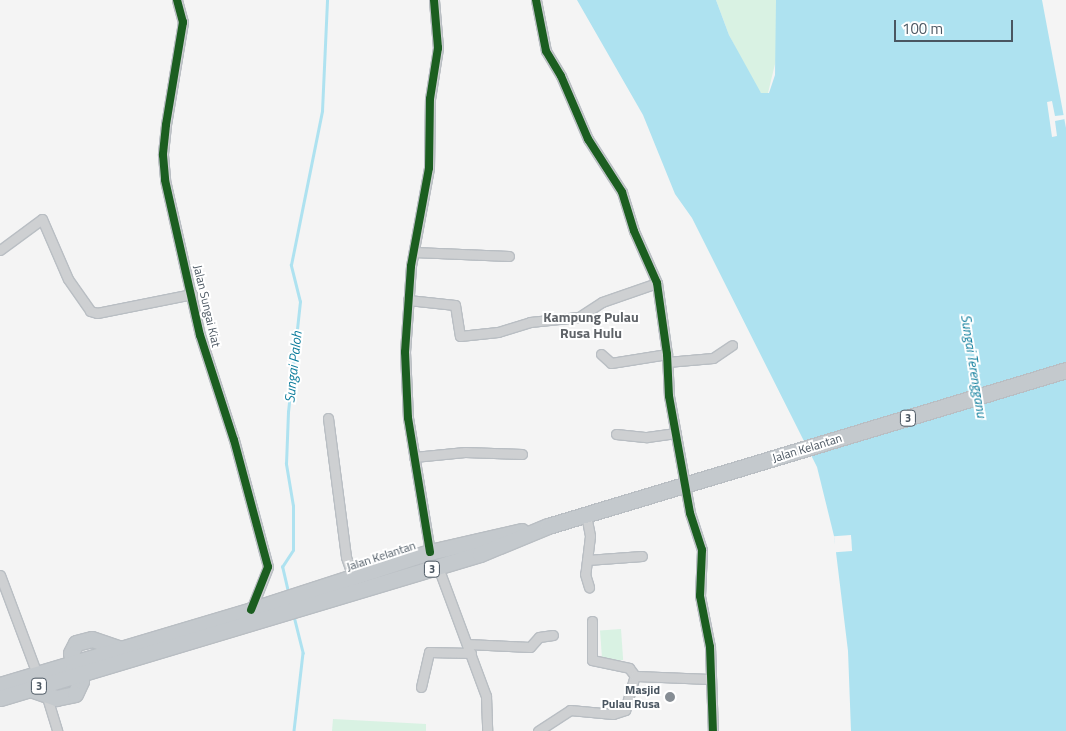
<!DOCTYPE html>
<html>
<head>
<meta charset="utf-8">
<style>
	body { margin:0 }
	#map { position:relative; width:1066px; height:731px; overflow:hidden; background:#f4f4f4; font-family:"Titillium Web",sans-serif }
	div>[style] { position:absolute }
	.green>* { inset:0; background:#d9f2e3; transform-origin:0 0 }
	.water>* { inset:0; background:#aee2f0 }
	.pier>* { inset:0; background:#f4f4f4; transform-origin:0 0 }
	.stream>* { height:2.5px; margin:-1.25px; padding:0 1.25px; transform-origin:1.25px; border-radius:1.25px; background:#aee2f0 }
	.roads { filter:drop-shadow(1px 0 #b9bec3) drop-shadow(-1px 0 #b9bec3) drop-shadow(0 1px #b9bec3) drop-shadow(0 -1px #b9bec3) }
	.minor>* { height:9px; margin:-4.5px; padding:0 4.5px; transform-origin:4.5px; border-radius:4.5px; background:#ced0d2 }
	.trunk>* { height:15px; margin:-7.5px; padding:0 7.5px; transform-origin:7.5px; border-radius:7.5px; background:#c4c9cd }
	.cycleway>* { height:8px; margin:-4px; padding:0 4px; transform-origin:4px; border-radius:4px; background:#1b5e20 }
	.dots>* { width:14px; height:14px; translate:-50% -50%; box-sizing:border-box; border:2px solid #fff; border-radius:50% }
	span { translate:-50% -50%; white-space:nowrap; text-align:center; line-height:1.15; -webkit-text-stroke:4px #fff; paint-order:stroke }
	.shield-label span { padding:1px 4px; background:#fff; border:1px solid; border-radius:4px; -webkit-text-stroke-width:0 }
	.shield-label { font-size:11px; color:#4a5661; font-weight:700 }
	.street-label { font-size:12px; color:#4a5661 }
	.poi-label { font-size:12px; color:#4a5661; font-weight:700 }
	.right { translate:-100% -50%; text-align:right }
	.neighbourhood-label { font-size:14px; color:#5f6368; font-weight:700 }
	.water-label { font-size:14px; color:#0c7c9b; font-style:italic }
	.scale { position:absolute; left:894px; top:20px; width:119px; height:22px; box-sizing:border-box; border:2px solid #4a5661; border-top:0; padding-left:6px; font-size:15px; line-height:18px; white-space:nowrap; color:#4a5661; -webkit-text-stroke:4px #fff; paint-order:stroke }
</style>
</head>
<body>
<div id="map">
	<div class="green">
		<div style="clip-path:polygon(716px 0,776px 0,776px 60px,768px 93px,761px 93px,757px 89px,729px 35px)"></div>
		<div style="left:621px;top:629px;width:31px;height:21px;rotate:86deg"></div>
		<div style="clip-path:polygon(333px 719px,426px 724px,426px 731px,332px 731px)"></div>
	</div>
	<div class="water">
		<div style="clip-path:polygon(577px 0,716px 0,729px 35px,761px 93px,769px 93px,775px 75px,776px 0,1042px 0,1066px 128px,1066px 731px,851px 731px,848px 651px,834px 536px,817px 467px,692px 218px,675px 194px,643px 115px)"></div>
	</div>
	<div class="pier">
		<div style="clip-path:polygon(1052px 101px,1055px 116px,1064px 115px,1065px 119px,1055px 121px,1057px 136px,1052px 137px,1047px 102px)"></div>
		<div style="left:851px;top:535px;width:16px;height:17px;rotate:86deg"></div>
	</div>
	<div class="stream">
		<div style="left:288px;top:592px;width:26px;rotate:-103deg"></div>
		<div style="left:282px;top:567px;width:20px;rotate:-57deg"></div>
		<div style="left:293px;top:550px;width:44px;rotate:-90deg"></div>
		<div style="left:293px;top:506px;width:43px;rotate:-99.5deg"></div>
		<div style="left:286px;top:464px;width:52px;rotate:-87.8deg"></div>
		<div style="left:288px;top:412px;width:111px;rotate:-83.8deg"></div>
		<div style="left:300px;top:302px;width:38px;rotate:-104deg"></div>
		<div style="left:291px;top:265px;width:157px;rotate:-78.6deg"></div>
		<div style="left:322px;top:111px;width:111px;rotate:-87.4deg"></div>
		<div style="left:294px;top:616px;width:38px;rotate:76deg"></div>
		<div style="left:303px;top:653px;width:79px;rotate:96.6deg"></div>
	</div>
	<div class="roads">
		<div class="minor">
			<div style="left:177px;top:0;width:23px;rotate:75deg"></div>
			<div style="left:183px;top:22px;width:104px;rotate:99.4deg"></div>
			<div style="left:166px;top:125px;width:30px;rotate:96deg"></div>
			<div style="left:163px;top:155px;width:25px;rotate:85deg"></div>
			<div style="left:165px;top:180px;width:159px;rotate:77.3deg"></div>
			<div style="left:200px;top:335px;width:110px;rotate:72.1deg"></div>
			<div style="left:234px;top:440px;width:131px;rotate:75deg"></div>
			<div style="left:268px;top:567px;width:46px;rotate:111.6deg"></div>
			<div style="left:536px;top:0;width:52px;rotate:78.9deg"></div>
			<div style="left:546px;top:51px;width:29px;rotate:59deg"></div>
			<div style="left:561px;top:76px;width:69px;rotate:66.8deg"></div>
			<div style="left:588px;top:139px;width:63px;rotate:57.3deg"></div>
			<div style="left:622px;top:192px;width:41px;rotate:72.9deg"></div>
			<div style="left:634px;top:231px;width:57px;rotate:66.1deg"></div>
			<div style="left:657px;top:283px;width:72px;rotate:82deg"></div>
			<div style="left:667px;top:354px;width:42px;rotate:87.3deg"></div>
			<div style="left:669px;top:396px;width:119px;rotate:79.8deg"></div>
			<div style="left:690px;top:513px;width:39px;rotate:72deg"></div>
			<div style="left:702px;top:550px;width:46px;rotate:92.5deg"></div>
			<div style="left:700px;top:596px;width:52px;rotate:78.9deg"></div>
			<div style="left:710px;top:647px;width:84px;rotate:88deg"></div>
			<div style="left:0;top:250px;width:52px;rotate:-36.4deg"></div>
			<div style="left:42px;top:219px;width:65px;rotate:66.6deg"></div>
			<div style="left:68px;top:279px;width:39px;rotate:55deg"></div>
			<div style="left:90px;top:311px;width:7px;rotate:16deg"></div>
			<div style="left:97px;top:313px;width:97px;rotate:-11.3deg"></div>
			<div style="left:414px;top:252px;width:95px;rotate:2.4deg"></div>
			<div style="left:408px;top:300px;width:47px;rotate:6.1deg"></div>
			<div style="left:455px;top:305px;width:31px;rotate:81deg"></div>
			<div style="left:460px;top:336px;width:38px;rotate:-6deg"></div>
			<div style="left:498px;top:332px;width:34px;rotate:-17deg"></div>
			<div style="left:530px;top:322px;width:49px;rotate:-5.8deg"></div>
			<div style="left:579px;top:317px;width:27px;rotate:-33deg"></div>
			<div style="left:602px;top:302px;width:58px;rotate:-19.1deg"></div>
			<div style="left:601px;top:354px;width:13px;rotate:42deg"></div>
			<div style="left:611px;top:363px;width:57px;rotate:-9.1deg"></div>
			<div style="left:667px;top:362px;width:46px;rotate:-5deg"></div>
			<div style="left:713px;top:358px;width:23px;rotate:-34deg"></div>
			<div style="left:328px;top:418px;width:140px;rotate:82.6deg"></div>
			<div style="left:346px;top:557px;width:21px;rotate:71deg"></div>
			<div style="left:616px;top:434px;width:31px;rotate:6deg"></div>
			<div style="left:647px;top:437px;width:29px;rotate:-8deg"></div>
			<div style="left:414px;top:457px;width:51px;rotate:-5.6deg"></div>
			<div style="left:465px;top:452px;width:57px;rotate:2deg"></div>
			<div style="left:586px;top:515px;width:21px;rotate:79deg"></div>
			<div style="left:590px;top:536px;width:38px;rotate:97deg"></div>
			<div style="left:585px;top:574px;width:14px;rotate:73deg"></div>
			<div style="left:430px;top:552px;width:136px;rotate:-99.3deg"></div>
			<div style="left:408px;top:418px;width:66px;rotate:-92.6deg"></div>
			<div style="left:405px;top:352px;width:86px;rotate:-86deg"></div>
			<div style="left:411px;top:266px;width:100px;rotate:-79.6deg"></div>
			<div style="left:429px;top:168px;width:69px;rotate:-89.2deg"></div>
			<div style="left:430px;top:99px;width:52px;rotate:-81.1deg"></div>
			<div style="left:438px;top:48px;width:48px;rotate:-94.8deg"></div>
			<div style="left:587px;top:560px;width:55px;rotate:-4.2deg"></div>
			<div style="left:438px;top:567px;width:138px;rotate:69.6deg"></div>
			<div style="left:486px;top:696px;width:35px;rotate:88deg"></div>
			<div style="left:0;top:575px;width:106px;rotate:69.5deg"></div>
			<div style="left:592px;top:621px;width:39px;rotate:90deg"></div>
			<div style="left:592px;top:660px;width:38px;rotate:12deg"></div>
			<div style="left:629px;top:668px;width:10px;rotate:53deg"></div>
			<div style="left:467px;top:644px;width:63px;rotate:2.7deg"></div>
			<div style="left:530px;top:647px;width:13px;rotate:-48deg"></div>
			<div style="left:539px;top:637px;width:14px;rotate:-8deg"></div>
			<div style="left:421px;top:687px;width:36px;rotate:-77deg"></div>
			<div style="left:429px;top:652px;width:42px;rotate:1.4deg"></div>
			<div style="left:46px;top:694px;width:39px;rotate:73deg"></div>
			<div style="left:538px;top:731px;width:38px;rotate:-33deg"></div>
			<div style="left:570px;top:710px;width:43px;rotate:5.3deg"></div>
			<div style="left:613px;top:714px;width:13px;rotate:-18deg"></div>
			<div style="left:625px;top:710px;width:35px;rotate:-74deg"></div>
			<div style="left:635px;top:676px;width:76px;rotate:2.3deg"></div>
		</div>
		<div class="trunk">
			<div style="left:80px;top:669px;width:9px;rotate:-144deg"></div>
			<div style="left:73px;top:664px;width:11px;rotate:-100deg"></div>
			<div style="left:71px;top:653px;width:11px;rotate:-63deg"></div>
			<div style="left:76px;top:643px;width:16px;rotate:-14deg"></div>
			<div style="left:92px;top:639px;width:31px;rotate:19deg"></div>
			<div style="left:0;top:685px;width:262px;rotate:-16.6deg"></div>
			<div style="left:251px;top:610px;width:188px;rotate:-18deg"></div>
			<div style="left:430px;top:552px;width:94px;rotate:-12.9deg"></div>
			<div style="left:30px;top:689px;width:28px;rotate:19deg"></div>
			<div style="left:56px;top:698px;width:19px;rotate:-12deg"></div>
			<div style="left:75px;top:694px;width:14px;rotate:-65deg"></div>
			<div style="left:81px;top:681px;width:5px;rotate:-112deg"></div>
			<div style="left:79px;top:676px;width:9px;rotate:-148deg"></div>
			<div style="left:0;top:698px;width:501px;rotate:-16.7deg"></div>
			<div style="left:480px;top:554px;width:74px;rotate:-22.4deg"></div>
			<div style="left:548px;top:526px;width:541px;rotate:-16.76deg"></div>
		</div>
	</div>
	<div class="cycleway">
		<div style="left:177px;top:0;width:23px;rotate:75deg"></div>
		<div style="left:183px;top:22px;width:104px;rotate:99.4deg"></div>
		<div style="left:166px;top:125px;width:30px;rotate:96deg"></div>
		<div style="left:163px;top:155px;width:25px;rotate:85deg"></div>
		<div style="left:165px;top:180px;width:159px;rotate:77.3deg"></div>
		<div style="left:200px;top:335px;width:110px;rotate:72.1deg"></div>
		<div style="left:234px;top:440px;width:131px;rotate:75deg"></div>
		<div style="left:268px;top:567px;width:46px;rotate:111.6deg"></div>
		<div style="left:536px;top:0;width:52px;rotate:78.9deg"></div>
		<div style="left:546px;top:51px;width:29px;rotate:59deg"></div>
		<div style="left:561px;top:76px;width:69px;rotate:66.8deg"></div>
		<div style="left:588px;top:139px;width:63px;rotate:57.3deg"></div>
		<div style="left:622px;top:192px;width:41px;rotate:72.9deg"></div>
		<div style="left:634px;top:231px;width:57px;rotate:66.1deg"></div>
		<div style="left:657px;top:283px;width:72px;rotate:82deg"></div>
		<div style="left:667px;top:354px;width:42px;rotate:87.3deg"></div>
		<div style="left:669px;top:396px;width:119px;rotate:79.8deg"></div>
		<div style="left:690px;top:513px;width:39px;rotate:72deg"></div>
		<div style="left:702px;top:550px;width:46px;rotate:92.5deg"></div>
		<div style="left:700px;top:596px;width:52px;rotate:78.9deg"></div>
		<div style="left:710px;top:647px;width:84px;rotate:88deg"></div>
		<div style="left:430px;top:552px;width:136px;rotate:-99.3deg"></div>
		<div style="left:408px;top:418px;width:66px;rotate:-92.6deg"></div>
		<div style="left:405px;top:352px;width:86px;rotate:-86deg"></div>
		<div style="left:411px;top:266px;width:100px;rotate:-79.6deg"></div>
		<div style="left:429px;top:168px;width:69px;rotate:-89.2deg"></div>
		<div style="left:430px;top:99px;width:52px;rotate:-81.1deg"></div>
		<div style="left:438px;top:48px;width:48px;rotate:-94.8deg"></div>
	</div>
	<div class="dots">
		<div style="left:670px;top:697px;background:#868d94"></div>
	</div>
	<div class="shield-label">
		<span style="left:908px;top:418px">3</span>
		<span style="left:432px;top:569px">3</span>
		<span style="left:39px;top:686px">3</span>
	</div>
	<div class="street-label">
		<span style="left:207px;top:306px;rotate:77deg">Jalan Sungai Kiat</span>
		<span style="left:807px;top:448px;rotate:-17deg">Jalan Kelantan</span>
		<span style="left:381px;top:556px;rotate:-18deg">Jalan Kelantan</span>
	</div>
	<div class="poi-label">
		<span class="right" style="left:660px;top:697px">Masjid<br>Pulau Rusa</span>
	</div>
	<div class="neighbourhood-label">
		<span style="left:591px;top:325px">Kampung Pulau<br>Rusa Hulu</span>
	</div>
	<div class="water-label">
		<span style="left:974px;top:366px;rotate:81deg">Sungai Terengganu</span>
		<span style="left:293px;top:367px;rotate:-84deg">Sungai Paloh</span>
	</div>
	<div class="scale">100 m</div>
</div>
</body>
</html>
